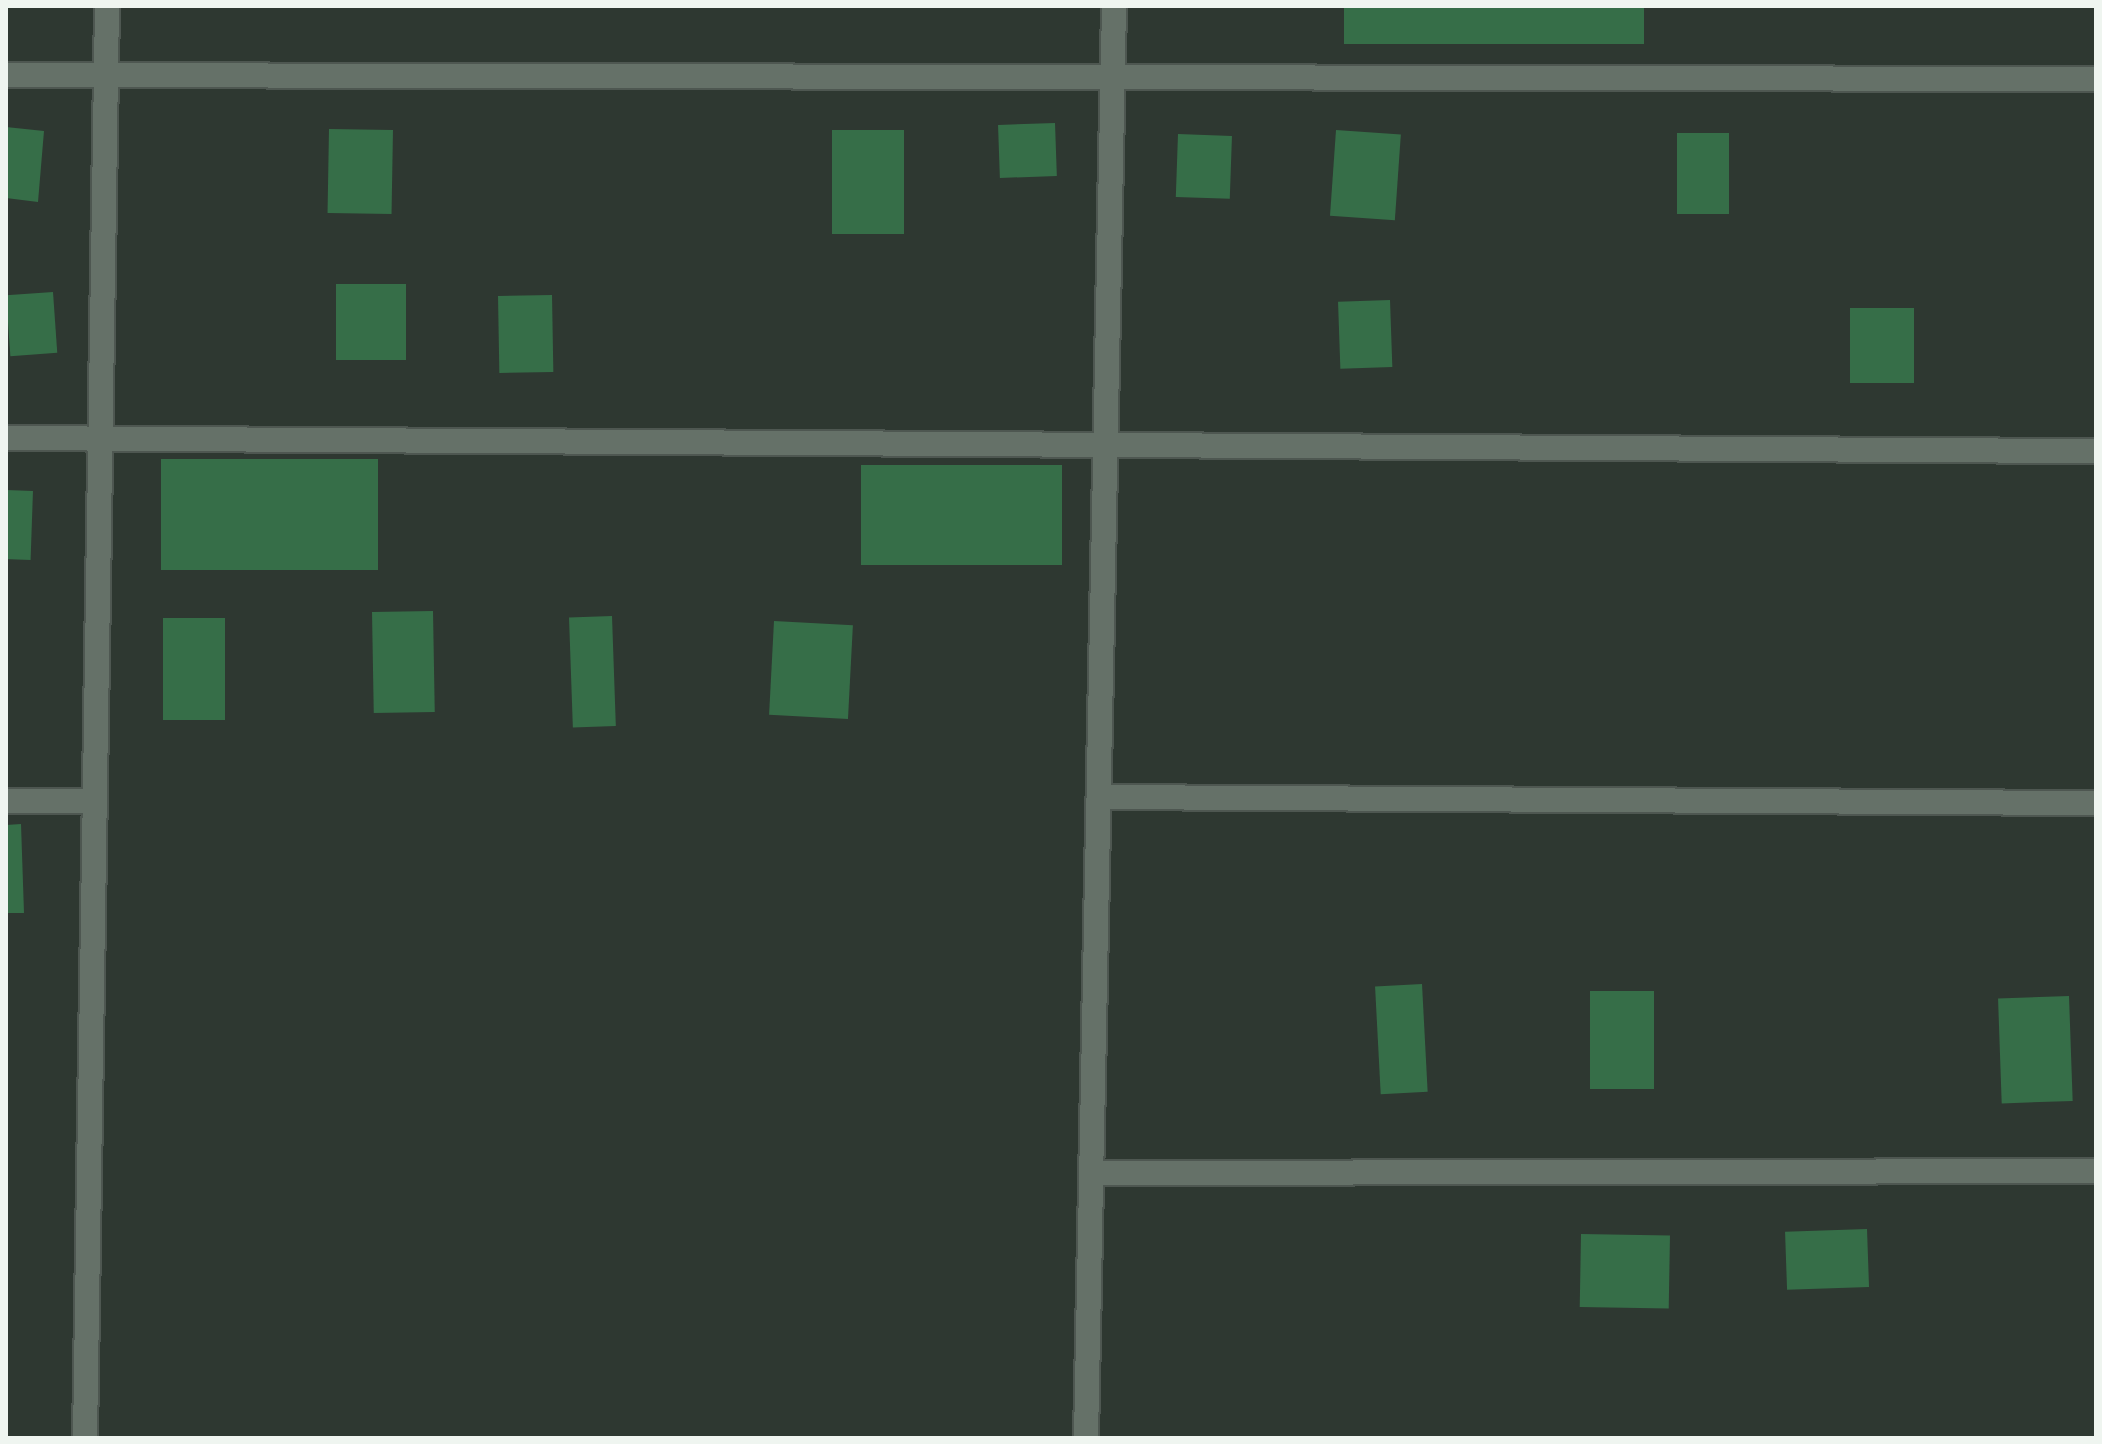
<!DOCTYPE html>
<html>
<head>
<meta charset="utf-8">
<style>
	body { margin:0 }
	#map { position:relative; width:2102px; height:1444px; overflow:hidden; background:#2e3831; font-family:Georgia,serif }
	div>[style] { position:absolute }
	.building>* { inset:0; background:#366e48; transform-origin:0 0 }
	.roads { filter:drop-shadow(2px 0 #4e5751) drop-shadow(-2px 0 #4e5751) drop-shadow(0 2px #4e5751) drop-shadow(0 -2px #4e5751) }
	.minor>* { height:24px; margin:-12px; padding:0 12px; transform-origin:12px; border-radius:12px; background:#657168 }
	span { translate:-50% -50%; white-space:nowrap; text-align:center; line-height:1.15; -webkit-text-stroke:8px #1a1e1b; paint-order:stroke }
	.frame { position:absolute; inset:0; border:8px solid #eff5f0; pointer-events:none }
</style>
</head>
<body>
<div id="map">
	<div class="building">
		<div style="left:1344px;top:6px;width:300px;height:38px"></div>
		<div style="left:1055px;top:123px;width:53px;height:57px;rotate:88deg"></div>
		<div style="clip-path:polygon(6px 127px,44px 131px,38px 202px,6px 198px)"></div>
		<div style="left:329px;top:129px;width:64px;height:84px;rotate:1deg"></div>
		<div style="left:832px;top:130px;width:72px;height:104px"></div>
		<div style="left:1336px;top:130px;width:65px;height:86px;rotate:4deg"></div>
		<div style="left:1677px;top:133px;width:52px;height:81px"></div>
		<div style="left:1178px;top:134px;width:54px;height:63px;rotate:2deg"></div>
		<div style="left:336px;top:284px;width:70px;height:76px"></div>
		<div style="left:53px;top:292px;width:61px;height:47px;rotate:86deg"></div>
		<div style="left:552px;top:295px;width:77px;height:54px;rotate:89deg"></div>
		<div style="left:1390px;top:300px;width:67px;height:52px;rotate:88deg"></div>
		<div style="left:1850px;top:308px;width:64px;height:75px"></div>
		<div style="left:378px;top:459px;width:111px;height:217px;rotate:90deg"></div>
		<div style="left:861px;top:465px;width:201px;height:100px"></div>
		<div style="left:6px;top:490px;width:27px;height:69px;rotate:2deg"></div>
		<div style="left:433px;top:611px;width:101px;height:61px;rotate:89deg"></div>
		<div style="left:612px;top:616px;width:110px;height:43px;rotate:88deg"></div>
		<div style="left:163px;top:618px;width:62px;height:102px"></div>
		<div style="left:774px;top:621px;width:79px;height:94px;rotate:3deg"></div>
		<div style="clip-path:polygon(21px 824px,24px 913px,6px 913px,6px 825px)"></div>
		<div style="left:1422px;top:984px;width:108px;height:47px;rotate:87deg"></div>
		<div style="left:1590px;top:991px;width:64px;height:98px"></div>
		<div style="left:2069px;top:996px;width:105px;height:71px;rotate:88deg"></div>
		<div style="left:1867px;top:1229px;width:58px;height:82px;rotate:88deg"></div>
		<div style="left:1581px;top:1234px;width:89px;height:73px;rotate:1deg"></div>
	</div>
	<div class="roads">
		<div class="minor">
			<div style="left:6px;top:75px;width:2090px;rotate:0.11deg"></div>
			<div style="left:6px;top:438px;width:2090px;rotate:0.36deg"></div>
			<div style="left:1102px;top:797px;width:994px;rotate:0.35deg"></div>
			<div style="left:6px;top:801px;width:88px"></div>
			<div style="left:1097px;top:1173px;width:999px;rotate:-0.11deg"></div>
			<div style="left:85px;top:1438px;width:1432px;rotate:-89.12deg"></div>
			<div style="left:1086px;top:1438px;width:1432px;rotate:-88.88deg"></div>
		</div>
	</div>
	<div class="frame"></div>
</div>
</body>
</html>
